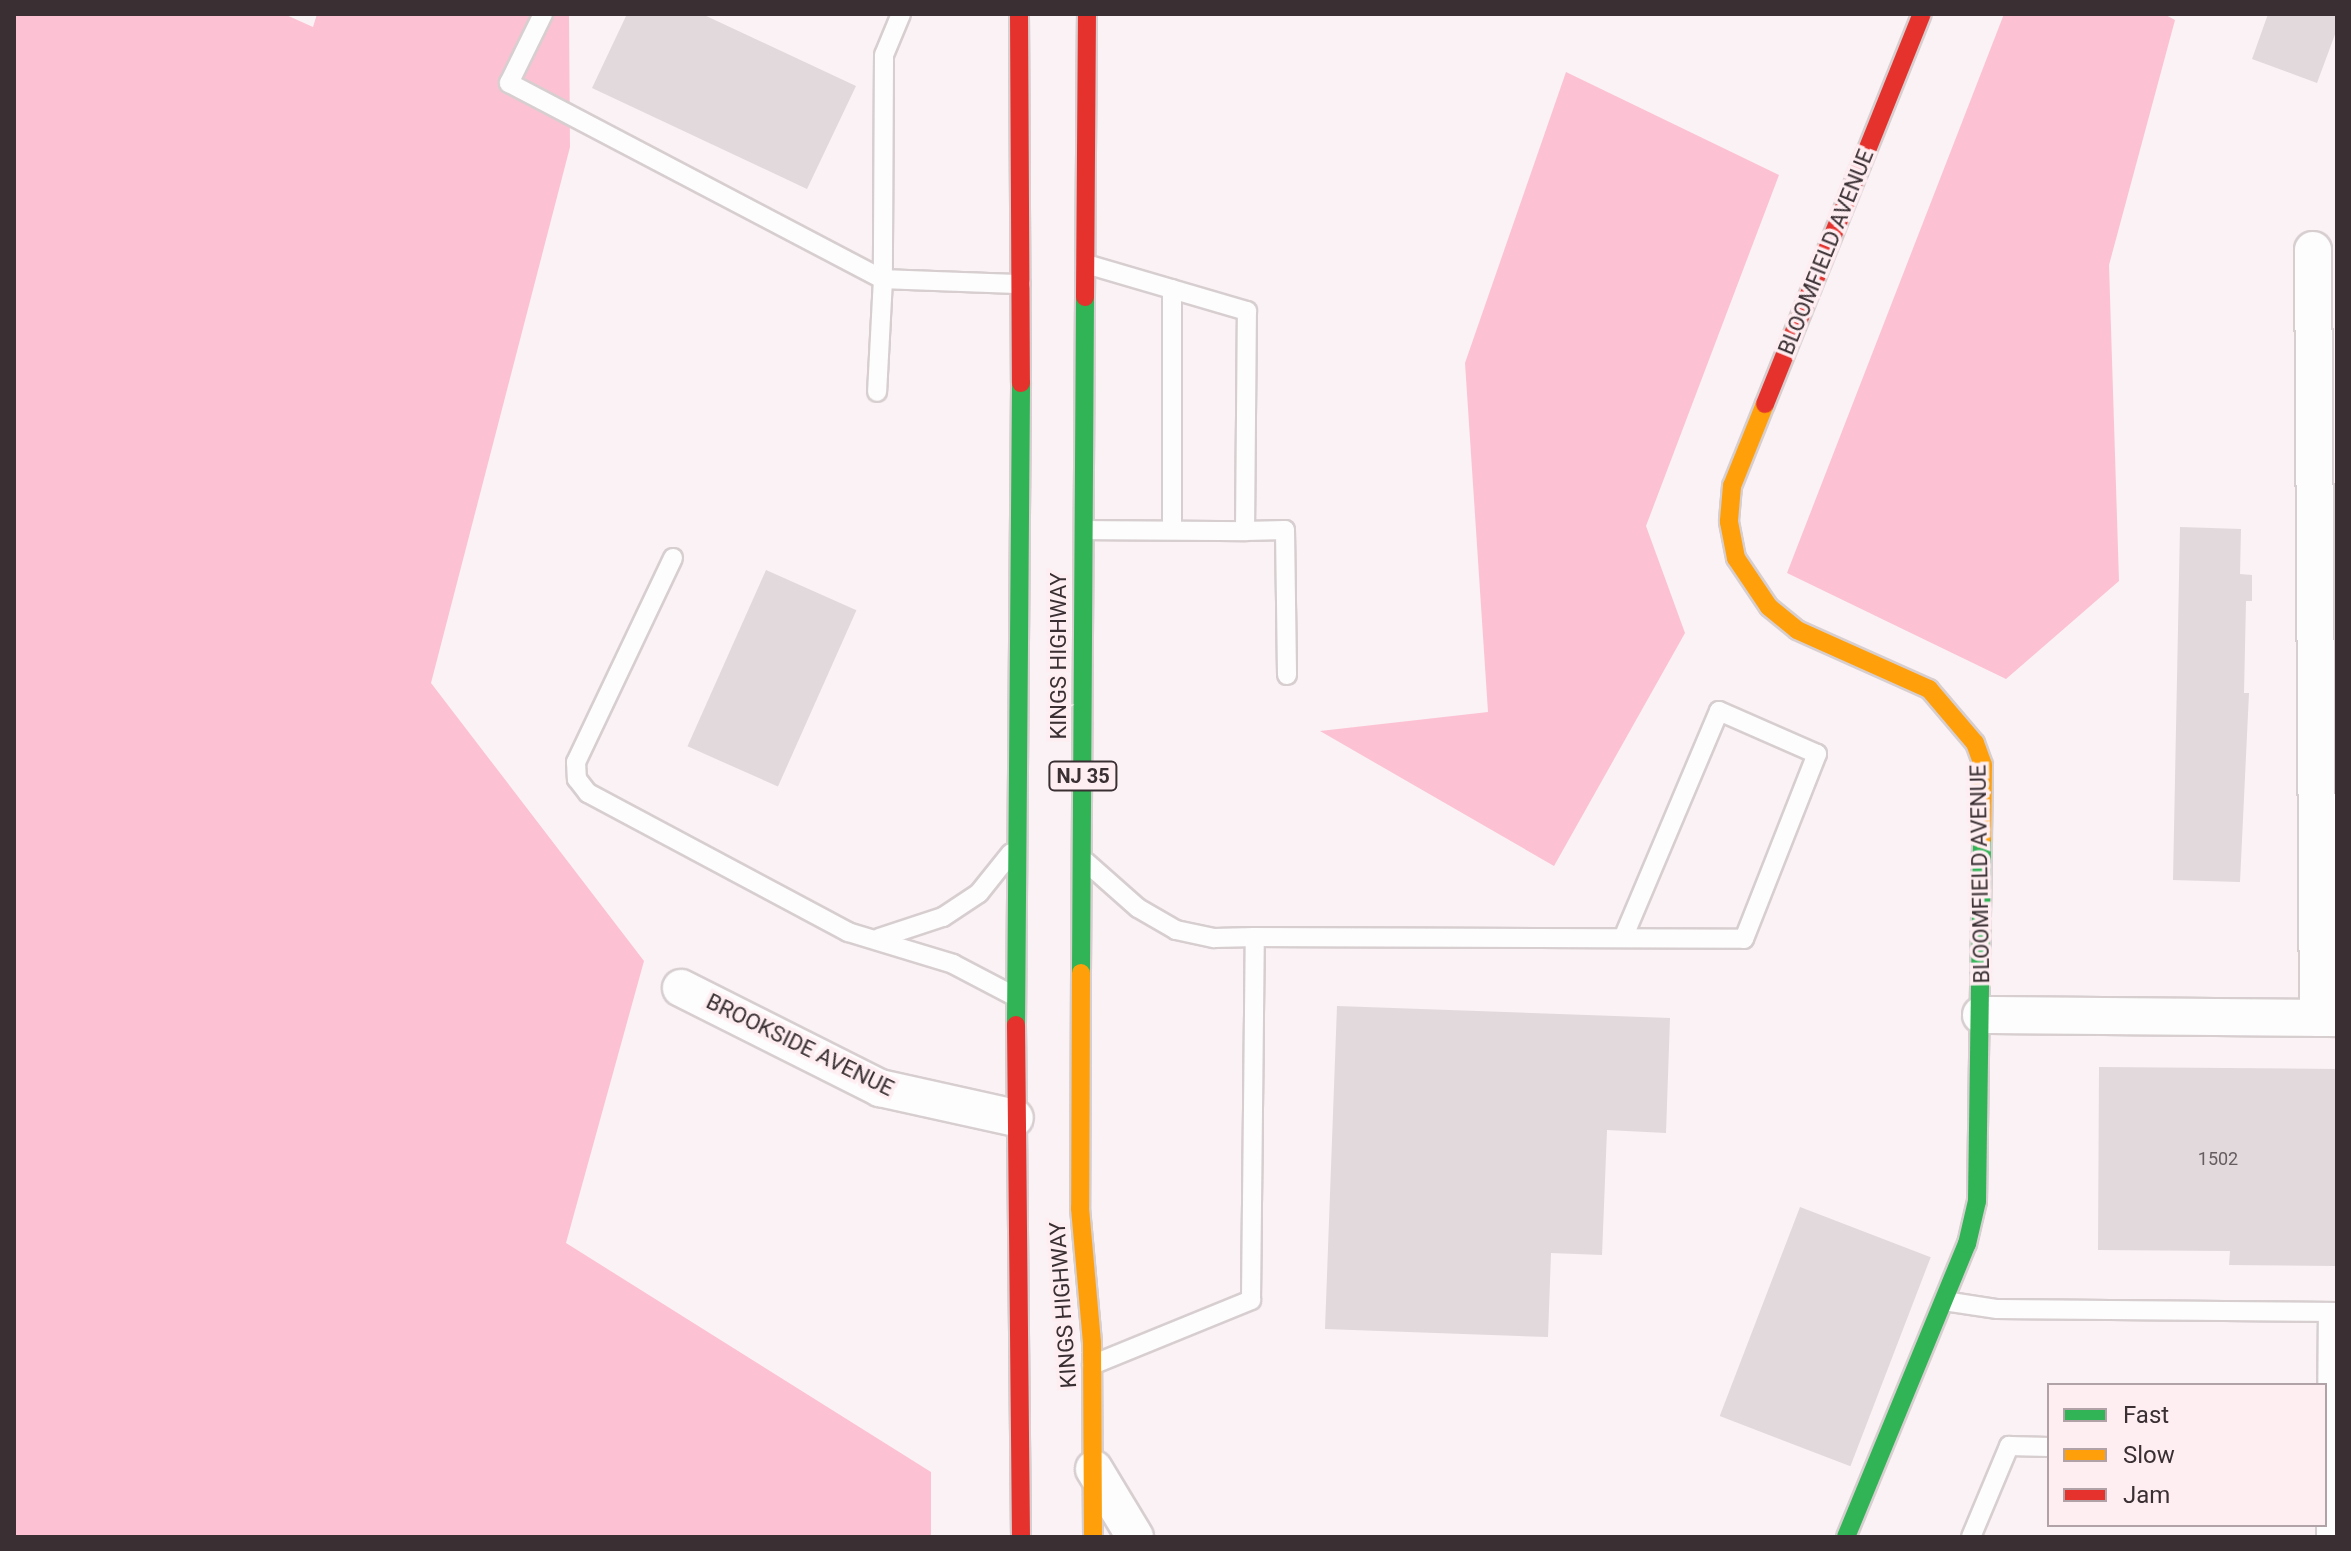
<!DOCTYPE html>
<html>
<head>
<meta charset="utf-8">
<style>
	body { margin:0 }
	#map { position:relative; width:2351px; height:1551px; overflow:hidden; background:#faf2f4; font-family:Roboto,sans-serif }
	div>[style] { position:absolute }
	.forest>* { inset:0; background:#fcc2d4 }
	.building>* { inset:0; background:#e1d9db; transform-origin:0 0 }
	.roads { filter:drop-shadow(2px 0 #d7ced0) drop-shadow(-2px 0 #d7ced0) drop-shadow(0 2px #d7ced0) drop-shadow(0 -2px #d7ced0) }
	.lane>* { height:18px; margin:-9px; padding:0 9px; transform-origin:9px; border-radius:9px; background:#fefdfd }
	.street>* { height:36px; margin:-18px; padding:0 18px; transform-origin:18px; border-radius:18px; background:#fefdfd }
	.fast>* { height:18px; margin:-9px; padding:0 9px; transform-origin:9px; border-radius:9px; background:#30b455 }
	.slow>* { height:18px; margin:-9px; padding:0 9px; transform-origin:9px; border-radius:9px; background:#ff9f0a }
	.jam>* { height:18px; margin:-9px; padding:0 9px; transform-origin:9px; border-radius:9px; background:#e5322d }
	span { translate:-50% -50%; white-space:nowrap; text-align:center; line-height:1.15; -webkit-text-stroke:7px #feeef2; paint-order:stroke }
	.number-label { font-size:18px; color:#665d60 }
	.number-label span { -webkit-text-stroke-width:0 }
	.shield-label span { padding:2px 6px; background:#feeef2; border:2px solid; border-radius:6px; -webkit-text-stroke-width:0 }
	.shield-label { font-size:20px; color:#3a3033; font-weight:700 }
	.street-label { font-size:22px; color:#3a3033 }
	.frame { position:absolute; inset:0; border:16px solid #3a3033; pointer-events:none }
	.legend { position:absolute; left:2047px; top:1383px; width:280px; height:144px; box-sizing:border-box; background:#feeef2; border:2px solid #b0a2a6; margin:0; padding:10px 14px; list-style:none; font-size:24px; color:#3a3033 }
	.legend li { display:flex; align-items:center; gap:16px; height:40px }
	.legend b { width:40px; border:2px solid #b0a2a6 }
</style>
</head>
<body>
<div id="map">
	<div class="forest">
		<div style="clip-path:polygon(14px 14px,284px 14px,313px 27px,317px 14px,569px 14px,570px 147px,431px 683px,644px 961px,566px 1243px,931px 1472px,931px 1537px,14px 1537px)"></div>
		<div style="clip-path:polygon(2004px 14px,2164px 14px,2175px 20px,2109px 265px,2119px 581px,2006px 679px,1787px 573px)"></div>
		<div style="clip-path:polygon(1566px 72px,1779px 175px,1646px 526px,1685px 633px,1554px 866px,1320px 731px,1488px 712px,1465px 363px)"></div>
	</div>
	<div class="building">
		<div style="clip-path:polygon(627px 14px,702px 14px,856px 86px,807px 189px,592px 88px)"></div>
		<div style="clip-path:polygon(2268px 14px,2337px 14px,2337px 29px,2317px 83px,2252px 59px)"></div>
		<div style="clip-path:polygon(2180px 527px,2241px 529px,2240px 574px,2252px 575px,2252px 601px,2246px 601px,2244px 693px,2249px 693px,2240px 882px,2173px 880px)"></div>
		<div style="left:766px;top:570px;width:99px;height:193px;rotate:24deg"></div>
		<div style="clip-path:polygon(1337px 1006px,1670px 1018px,1666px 1133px,1607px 1130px,1602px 1255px,1551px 1253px,1548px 1337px,1325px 1329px)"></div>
		<div style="clip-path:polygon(2099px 1067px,2337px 1069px,2337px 1266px,2229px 1265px,2230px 1251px,2098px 1250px)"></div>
		<div style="left:1800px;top:1207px;width:140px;height:224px;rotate:21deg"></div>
	</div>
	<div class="roads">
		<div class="lane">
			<div style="left:543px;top:14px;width:77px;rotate:116.2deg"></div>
			<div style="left:509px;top:83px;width:422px;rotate:27.7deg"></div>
			<div style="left:883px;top:279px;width:113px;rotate:93deg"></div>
			<div style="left:901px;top:14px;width:44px;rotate:112.5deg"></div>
			<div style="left:884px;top:55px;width:224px;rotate:90.3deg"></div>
			<div style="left:883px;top:279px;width:138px;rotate:2.1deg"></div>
			<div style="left:1084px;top:530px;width:161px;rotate:0.4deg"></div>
			<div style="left:1245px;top:531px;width:220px;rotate:-89.5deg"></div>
			<div style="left:1247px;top:311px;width:168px;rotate:-163.7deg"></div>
			<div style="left:1172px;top:530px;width:241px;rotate:-90deg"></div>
			<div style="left:1245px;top:531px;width:40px;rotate:-1.4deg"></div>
			<div style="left:1285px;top:530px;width:145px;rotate:89.2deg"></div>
			<div style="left:673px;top:558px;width:226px;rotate:115.4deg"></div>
			<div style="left:576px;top:762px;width:17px;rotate:87deg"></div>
			<div style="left:577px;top:779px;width:18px;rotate:52deg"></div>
			<div style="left:588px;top:793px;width:295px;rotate:28.1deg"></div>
			<div style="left:848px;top:932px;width:110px;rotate:16.9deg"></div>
			<div style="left:953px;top:964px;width:69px;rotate:27.7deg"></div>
			<div style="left:1086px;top:862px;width:69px;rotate:41.5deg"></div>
			<div style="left:1138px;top:908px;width:44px;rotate:30.1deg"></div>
			<div style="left:1176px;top:930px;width:39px;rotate:12deg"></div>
			<div style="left:1214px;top:938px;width:41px;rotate:-1.4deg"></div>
			<div style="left:879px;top:938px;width:67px;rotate:-18.2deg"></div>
			<div style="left:943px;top:917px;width:43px;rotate:-33.7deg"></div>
			<div style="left:979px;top:893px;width:51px;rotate:-51.3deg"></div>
			<div style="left:1944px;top:1301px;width:54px;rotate:8.6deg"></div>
			<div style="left:1997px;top:1309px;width:340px;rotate:0.5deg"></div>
			<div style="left:1092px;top:1365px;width:172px;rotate:-22.2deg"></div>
			<div style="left:1251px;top:1300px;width:363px;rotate:-89.4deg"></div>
			<div style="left:1255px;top:937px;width:489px;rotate:0.2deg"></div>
			<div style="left:1744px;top:939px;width:199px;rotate:-68.5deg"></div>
			<div style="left:1817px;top:754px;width:107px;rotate:-156.3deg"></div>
			<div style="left:1719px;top:711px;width:246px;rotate:112.9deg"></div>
			<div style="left:1971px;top:1537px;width:99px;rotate:-67.3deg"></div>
			<div style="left:2009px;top:1446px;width:40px;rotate:1.4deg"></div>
			<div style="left:2326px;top:1537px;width:225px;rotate:-89.5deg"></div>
		</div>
		<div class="street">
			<div style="left:2313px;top:250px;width:768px;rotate:89.63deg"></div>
			<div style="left:681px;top:988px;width:223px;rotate:26.7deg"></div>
			<div style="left:880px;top:1088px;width:138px;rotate:12.5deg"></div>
			<div style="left:1981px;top:1015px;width:356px;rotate:0.5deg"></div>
			<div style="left:1094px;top:1469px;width:79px;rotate:58.9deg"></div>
		</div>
		<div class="fast">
			<div style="left:1081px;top:973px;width:676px;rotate:-89.66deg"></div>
			<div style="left:1016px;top:1025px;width:642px;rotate:-89.55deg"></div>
			<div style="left:1846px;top:1537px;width:317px;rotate:-67.6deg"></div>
			<div style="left:1967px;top:1244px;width:44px;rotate:-76.9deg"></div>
			<div style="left:1977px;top:1201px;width:362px;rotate:-89.2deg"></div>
		</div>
		<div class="slow">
			<div style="left:1765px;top:404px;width:88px;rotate:111.9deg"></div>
			<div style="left:1732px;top:486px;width:36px;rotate:95deg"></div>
			<div style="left:1729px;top:522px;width:37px;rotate:79deg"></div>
			<div style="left:1736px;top:558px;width:59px;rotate:56deg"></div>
			<div style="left:1769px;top:607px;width:36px;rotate:39deg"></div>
			<div style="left:1797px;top:630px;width:145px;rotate:24.1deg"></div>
			<div style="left:1929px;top:689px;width:71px;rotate:49.6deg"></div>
			<div style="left:1975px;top:743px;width:23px;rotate:70deg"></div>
			<div style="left:1983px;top:765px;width:74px;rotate:90.8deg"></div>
			<div style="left:1081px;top:973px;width:235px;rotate:90.2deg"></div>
			<div style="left:1080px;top:1208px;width:136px;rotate:84.9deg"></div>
			<div style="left:1092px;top:1343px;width:194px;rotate:89.7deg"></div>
		</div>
		<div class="jam">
			<div style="left:1019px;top:14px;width:369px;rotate:89.7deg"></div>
			<div style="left:1085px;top:297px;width:283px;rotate:-89.6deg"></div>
			<div style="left:1765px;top:404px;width:420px;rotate:-68.1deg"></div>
			<div style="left:1016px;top:1025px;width:512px;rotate:89.44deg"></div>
		</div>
	</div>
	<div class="number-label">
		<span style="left:2218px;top:1159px">1502</span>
	</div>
	<div class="shield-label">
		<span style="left:1083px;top:776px">NJ 35</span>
	</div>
	<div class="street-label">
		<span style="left:1826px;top:252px;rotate:-68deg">BLOOMFIELD AVENUE</span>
		<span style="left:1059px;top:656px;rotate:-90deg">KINGS HIGHWAY</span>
		<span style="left:1980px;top:874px;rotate:-91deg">BLOOMFIELD AVENUE</span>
		<span style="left:800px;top:1045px;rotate:26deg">BROOKSIDE AVENUE</span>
		<span style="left:1063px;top:1305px;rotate:-94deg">KINGS HIGHWAY</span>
	</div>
	<div class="frame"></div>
	<ul class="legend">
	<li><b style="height:10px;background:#30b455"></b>Fast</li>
	<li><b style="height:10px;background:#ff9f0a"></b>Slow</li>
	<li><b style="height:10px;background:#e5322d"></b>Jam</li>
	</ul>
</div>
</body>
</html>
